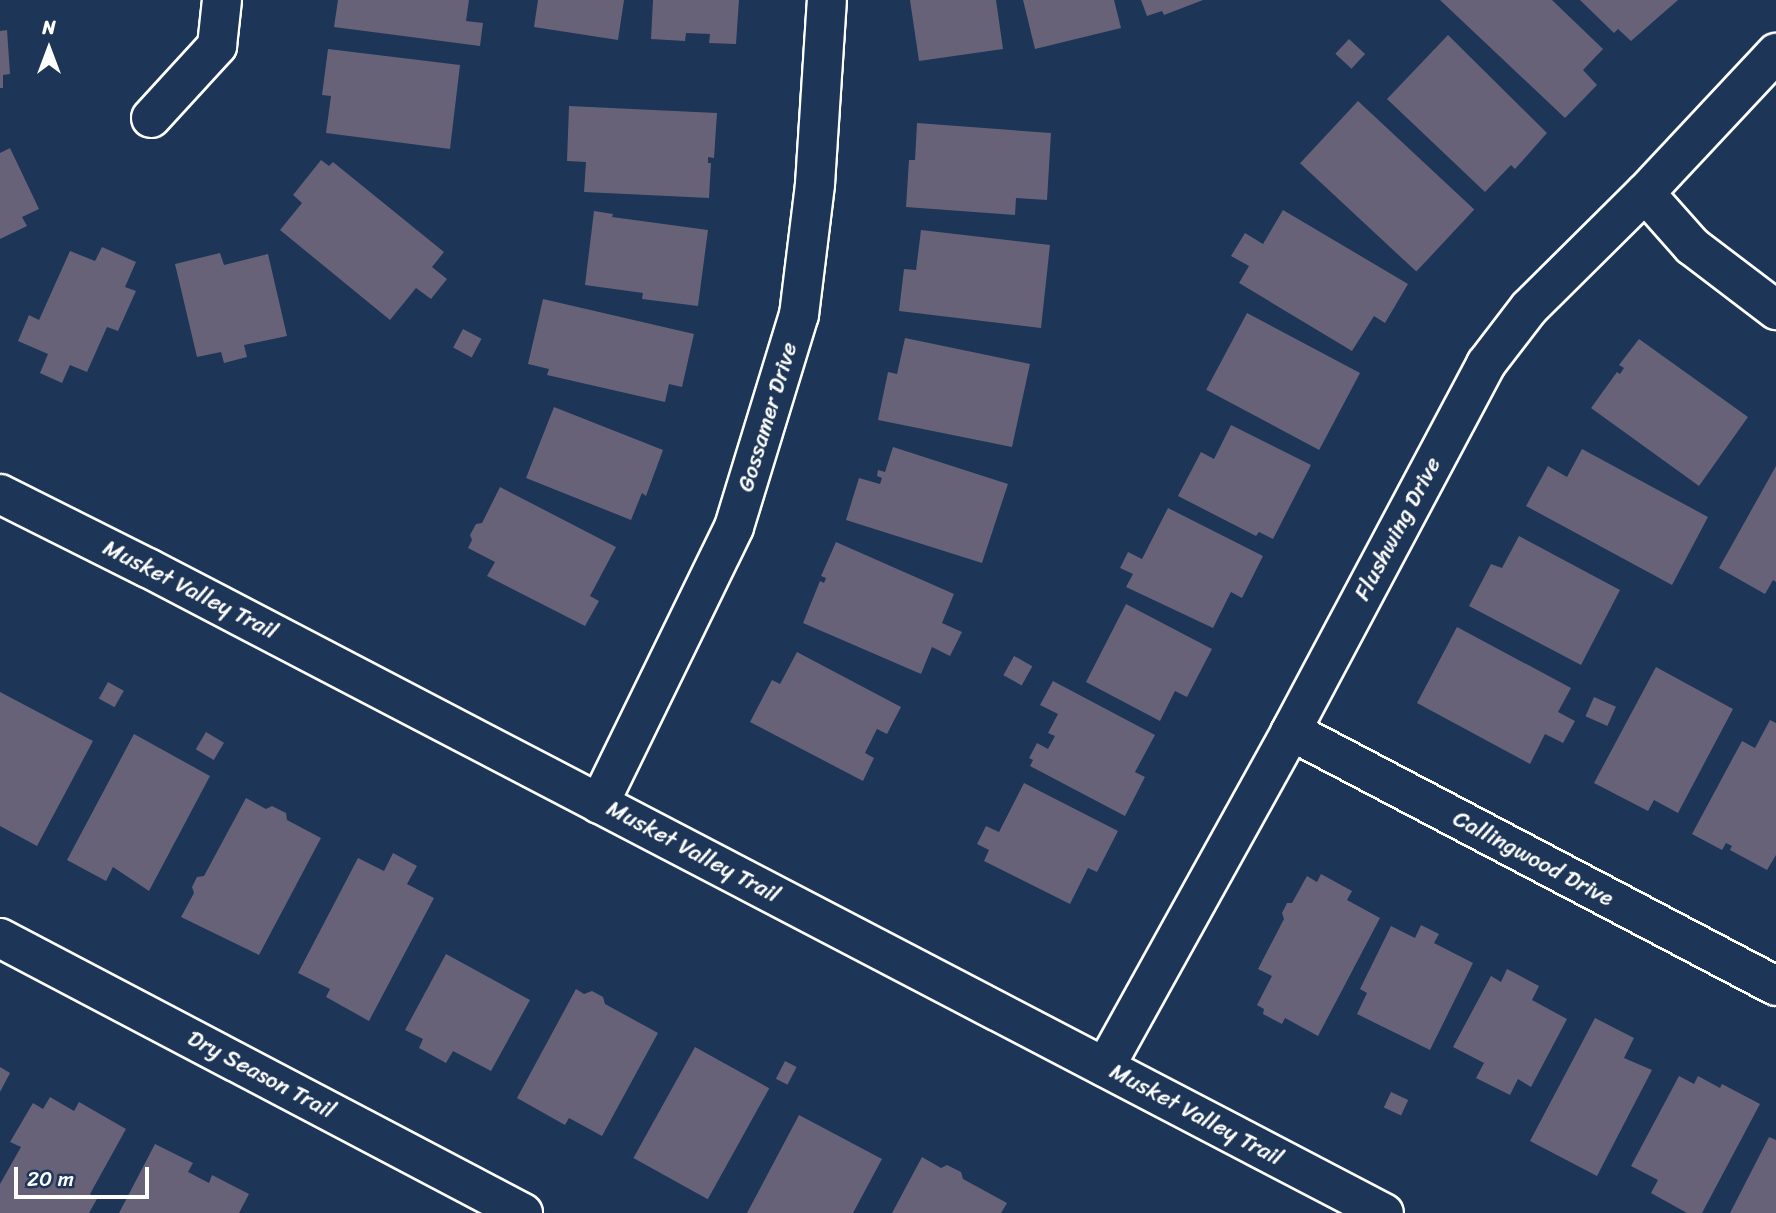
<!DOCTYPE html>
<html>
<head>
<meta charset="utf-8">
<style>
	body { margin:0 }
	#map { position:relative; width:1776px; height:1213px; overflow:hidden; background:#1d3557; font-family:Sriracha,sans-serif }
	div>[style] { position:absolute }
	.building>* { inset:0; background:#676277; transform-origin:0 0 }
	.roads { filter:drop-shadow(2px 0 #fff) drop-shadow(-2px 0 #fff) drop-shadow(0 2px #fff) drop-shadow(0 -2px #fff) }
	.minor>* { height:38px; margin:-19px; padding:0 19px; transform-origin:19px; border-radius:19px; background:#1d3557 }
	span { translate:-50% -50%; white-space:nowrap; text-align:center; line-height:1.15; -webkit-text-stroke:7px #1d3557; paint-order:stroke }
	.street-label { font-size:23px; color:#fff }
	.north { position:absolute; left:14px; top:14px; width:70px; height:70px; -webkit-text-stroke:5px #1d3557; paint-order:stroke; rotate:0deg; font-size:19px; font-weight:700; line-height:28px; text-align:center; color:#fff }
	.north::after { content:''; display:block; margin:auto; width:24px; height:32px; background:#fff; clip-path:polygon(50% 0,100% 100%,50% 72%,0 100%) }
	.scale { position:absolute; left:14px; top:1167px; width:135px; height:32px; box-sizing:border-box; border:4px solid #fff; border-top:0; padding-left:9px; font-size:21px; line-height:24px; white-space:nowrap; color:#fff; -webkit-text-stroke:5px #1d3557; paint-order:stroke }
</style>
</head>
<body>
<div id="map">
	<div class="building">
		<div style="clip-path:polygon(338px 0,469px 0,466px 21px,483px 23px,480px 46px,334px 27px)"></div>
		<div style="clip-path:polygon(538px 0,624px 0,618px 40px,534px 27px)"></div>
		<div style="clip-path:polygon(653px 0,739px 0,736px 44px,709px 43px,710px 34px,686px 33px,685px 41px,651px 39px)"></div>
		<div style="clip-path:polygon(910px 0,996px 0,1003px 49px,919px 61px)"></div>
		<div style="clip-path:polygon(1023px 0,1114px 0,1121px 28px,1035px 49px)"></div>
		<div style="clip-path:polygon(1141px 0,1203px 0,1164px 15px,1162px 11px,1147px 16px)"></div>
		<div style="clip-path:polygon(1440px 0,1552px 0,1603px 49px,1583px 70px,1597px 85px,1565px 118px)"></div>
		<div style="clip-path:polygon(1580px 0,1678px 0,1631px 41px,1618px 29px,1614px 33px)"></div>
		<div style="clip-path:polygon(7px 30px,10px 74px,3px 75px,3px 88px,0 88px,0 31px)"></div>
		<div style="clip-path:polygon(1448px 35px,1547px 133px,1515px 169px,1511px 165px,1485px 192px,1387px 99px)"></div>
		<div style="left:1349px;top:39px;width:22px;height:20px;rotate:43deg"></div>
		<div style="clip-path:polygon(328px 49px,460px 65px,450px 149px,326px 133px,331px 96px,322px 95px)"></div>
		<div style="left:1358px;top:101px;width:159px;height:85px;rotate:43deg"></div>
		<div style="clip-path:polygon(569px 106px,717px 113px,714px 158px,708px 157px,708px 163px,711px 163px,709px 198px,584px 192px,586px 162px,567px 161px)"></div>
		<div style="clip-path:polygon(917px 123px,1051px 133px,1047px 200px,1016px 198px,1015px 215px,906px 207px,909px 160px,915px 160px)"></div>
		<div style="clip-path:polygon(10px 148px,39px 209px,22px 217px,27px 226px,0 239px,0 153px)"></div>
		<div style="clip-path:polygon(321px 160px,329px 166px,333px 162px,444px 252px,432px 267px,447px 279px,431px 299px,416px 288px,390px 320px,280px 230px,302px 203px,293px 195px)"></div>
		<div style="clip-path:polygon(1283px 210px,1408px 284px,1385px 323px,1374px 316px,1352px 351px,1239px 283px,1249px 266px,1231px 256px,1245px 233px,1263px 244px)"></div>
		<div style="clip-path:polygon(594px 211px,613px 214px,612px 217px,708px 230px,698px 306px,642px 299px,643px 293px,585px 285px)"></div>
		<div style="clip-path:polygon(921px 230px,1050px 245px,1041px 328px,899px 311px,904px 269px,916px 270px)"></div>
		<div style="clip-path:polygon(102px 247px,136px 262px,125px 287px,136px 291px,118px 331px,107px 327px,87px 372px,70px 365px,62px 383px,40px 373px,48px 354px,18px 341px,29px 315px,39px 320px,70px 251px,95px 261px)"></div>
		<div style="clip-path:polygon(220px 253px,224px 265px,268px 254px,287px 336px,244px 345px,247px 357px,224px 363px,221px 352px,197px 357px,175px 264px)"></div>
		<div style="clip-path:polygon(543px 299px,694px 334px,682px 387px,669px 384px,665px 402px,547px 375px,549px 369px,528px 364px)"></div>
		<div style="left:1247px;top:313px;width:128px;height:87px;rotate:28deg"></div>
		<div style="left:463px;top:329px;width:21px;height:21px;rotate:28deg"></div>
		<div style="clip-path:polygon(905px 338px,1030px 364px,1012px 447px,878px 420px,888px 372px,897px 374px)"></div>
		<div style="clip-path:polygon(1639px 339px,1748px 417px,1699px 486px,1591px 408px,1617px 372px,1620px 374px,1624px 368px,1619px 365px)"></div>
		<div style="clip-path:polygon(554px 407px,663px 450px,646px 496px,642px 493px,631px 520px,526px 478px)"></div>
		<div style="clip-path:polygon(1231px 425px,1311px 465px,1273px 539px,1259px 532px,1256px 536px,1178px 496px,1201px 452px,1214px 459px)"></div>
		<div style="clip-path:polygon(893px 447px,1008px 484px,982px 563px,846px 520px,859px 478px,880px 484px,882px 478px,877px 476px,878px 470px,885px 472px)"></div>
		<div style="clip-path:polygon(1582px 449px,1708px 517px,1672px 585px,1526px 506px,1548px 466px,1567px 477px)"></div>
		<div style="clip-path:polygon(1776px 466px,1776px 582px,1773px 580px,1765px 594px,1719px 568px)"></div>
		<div style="clip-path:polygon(500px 487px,616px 547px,590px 596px,599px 601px,585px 626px,487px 576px,495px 562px,468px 548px,472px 540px,470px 535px,476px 524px,482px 523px)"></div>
		<div style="clip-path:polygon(1168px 508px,1263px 556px,1242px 598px,1231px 592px,1213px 628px,1126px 587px,1133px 574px,1120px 568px,1128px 552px,1142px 559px)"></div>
		<div style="clip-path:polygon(1519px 536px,1620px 590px,1581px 665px,1469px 606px,1491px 564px,1502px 568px)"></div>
		<div style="clip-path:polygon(836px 542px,954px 594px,942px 623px,962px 632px,950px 656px,932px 647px,921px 674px,803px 623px,820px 581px,824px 583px,826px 578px,821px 576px)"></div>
		<div style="clip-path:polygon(1126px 604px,1212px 649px,1187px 697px,1175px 691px,1160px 721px,1086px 682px)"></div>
		<div style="clip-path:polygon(1457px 627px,1571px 688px,1558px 712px,1575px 721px,1563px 743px,1545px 734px,1530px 764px,1417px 703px)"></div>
		<div style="clip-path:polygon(797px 652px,901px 707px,887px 734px,877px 729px,865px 753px,874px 758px,863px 781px,750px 722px,772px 680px,780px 684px)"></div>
		<div style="left:1014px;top:656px;width:21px;height:22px;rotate:29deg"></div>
		<div style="clip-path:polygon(1656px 667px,1733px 709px,1678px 813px,1654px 800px,1648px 811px,1594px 783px)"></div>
		<div style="clip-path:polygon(1053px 681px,1155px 735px,1135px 772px,1145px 777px,1125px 816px,1030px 766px,1033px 760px,1029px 758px,1037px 743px,1048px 749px,1055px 736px,1048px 733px,1058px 714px,1040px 705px)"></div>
		<div style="left:108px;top:682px;width:18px;height:19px;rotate:29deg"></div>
		<div style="clip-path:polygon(0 692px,93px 741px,37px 846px,0 826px)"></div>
		<div style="left:1594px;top:697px;width:24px;height:21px;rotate:24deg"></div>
		<div style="clip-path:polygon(1770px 720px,1776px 723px,1776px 855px,1767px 870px,1730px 850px,1732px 846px,1726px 843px,1722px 850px,1692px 834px,1742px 741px,1755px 748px)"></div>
		<div style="left:206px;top:732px;width:21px;height:20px;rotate:31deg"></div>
		<div style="clip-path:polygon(134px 734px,210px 776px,149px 891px,113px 867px,106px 881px,67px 860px)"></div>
		<div style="clip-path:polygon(1024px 783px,1118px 831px,1097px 872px,1088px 868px,1070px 904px,984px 861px,989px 850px,977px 844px,986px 826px,999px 832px)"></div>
		<div style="clip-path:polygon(246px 798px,266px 809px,272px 806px,286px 813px,287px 820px,321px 838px,259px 955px,181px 917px,194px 893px,192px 887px,197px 877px,204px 876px)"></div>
		<div style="clip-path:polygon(393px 853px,417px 866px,407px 884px,434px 898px,369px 1021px,326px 997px,330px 989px,298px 973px,358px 858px,384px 871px)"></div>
		<div style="clip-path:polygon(1321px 874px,1352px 891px,1347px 900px,1380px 918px,1318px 1036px,1285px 1018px,1282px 1024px,1263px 1014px,1264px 1009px,1257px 1005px,1272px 976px,1258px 969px,1284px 919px,1282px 913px,1287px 903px,1292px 903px,1307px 876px,1317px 882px)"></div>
		<div style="clip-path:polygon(1421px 925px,1439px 934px,1434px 943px,1473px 963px,1430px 1050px,1357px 1014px,1367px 993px,1360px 989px,1391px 926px,1415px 938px)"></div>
		<div style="clip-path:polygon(446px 954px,530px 1000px,491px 1071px,453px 1051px,446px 1063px,419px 1048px,423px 1039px,405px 1030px)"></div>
		<div style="clip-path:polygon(1507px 969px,1539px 986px,1532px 1000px,1567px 1019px,1531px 1087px,1518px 1079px,1510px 1095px,1476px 1078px,1484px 1063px,1453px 1047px,1491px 976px,1501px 982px)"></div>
		<div style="clip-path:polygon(576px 989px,584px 994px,592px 991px,603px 997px,605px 1004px,658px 1033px,602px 1136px,569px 1118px,565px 1125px,517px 1098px)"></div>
		<div style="clip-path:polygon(1595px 1018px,1634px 1038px,1624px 1058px,1652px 1070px,1597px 1176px,1530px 1141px)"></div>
		<div style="left:695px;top:1047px;width:85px;height:127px;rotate:29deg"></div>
		<div style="left:785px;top:1061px;width:13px;height:20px;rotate:27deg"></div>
		<div style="clip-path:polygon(0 1067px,10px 1073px,0 1092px)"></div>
		<div style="clip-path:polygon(1679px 1076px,1694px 1084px,1698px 1076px,1720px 1088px,1722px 1084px,1760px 1104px,1702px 1213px,1687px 1213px,1651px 1193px,1658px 1180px,1631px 1166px)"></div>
		<div style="left:1391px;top:1092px;width:19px;height:17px;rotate:25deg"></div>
		<div style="clip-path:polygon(50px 1097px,74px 1111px,79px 1102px,126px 1129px,90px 1194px,97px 1199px,89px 1213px,0 1213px,0 1184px,21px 1147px,10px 1142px,33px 1103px,43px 1109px)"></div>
		<div style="clip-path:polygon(799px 1115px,882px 1159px,853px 1213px,747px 1213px)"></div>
		<div style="clip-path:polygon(1769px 1137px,1776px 1140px,1776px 1213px,1730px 1213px)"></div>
		<div style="clip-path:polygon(155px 1144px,193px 1163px,188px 1172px,209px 1183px,212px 1175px,249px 1194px,239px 1213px,119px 1213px)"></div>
		<div style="clip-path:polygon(922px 1157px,941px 1168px,947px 1165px,961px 1172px,963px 1179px,1007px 1203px,1001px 1213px,892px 1213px)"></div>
	</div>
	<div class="roads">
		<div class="minor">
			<div style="left:151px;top:118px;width:98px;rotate:-47.5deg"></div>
			<div style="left:217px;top:46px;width:46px;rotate:-83.8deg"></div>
			<div style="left:1645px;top:193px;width:71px;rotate:48.4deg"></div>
			<div style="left:1692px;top:246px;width:106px;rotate:37.3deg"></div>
			<div style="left:0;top:494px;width:165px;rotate:26.6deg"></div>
			<div style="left:148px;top:568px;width:1394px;rotate:27.56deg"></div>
			<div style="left:1291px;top:731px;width:548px;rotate:27.73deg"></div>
			<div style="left:599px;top:804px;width:308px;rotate:-64deg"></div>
			<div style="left:734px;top:527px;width:222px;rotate:-73deg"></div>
			<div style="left:799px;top:315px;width:132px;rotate:-83deg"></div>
			<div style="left:815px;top:184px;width:184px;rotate:-86.3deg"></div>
			<div style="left:0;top:938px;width:591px;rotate:27.74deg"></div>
			<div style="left:1105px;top:1067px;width:384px;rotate:-61deg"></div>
			<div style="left:1291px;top:731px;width:416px;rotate:-62deg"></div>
			<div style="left:1486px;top:364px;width:71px;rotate:-52.5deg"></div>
			<div style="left:1529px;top:308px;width:163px;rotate:-44.8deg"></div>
			<div style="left:1645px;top:193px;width:192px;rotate:-46.9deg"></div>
		</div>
	</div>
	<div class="street-label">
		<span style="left:768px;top:417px;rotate:-73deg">Gossamer Drive</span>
		<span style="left:1398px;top:529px;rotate:-62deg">Flushwing Drive</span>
		<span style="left:190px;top:590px;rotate:27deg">Musket Valley Trail</span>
		<span style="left:693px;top:852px;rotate:28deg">Musket Valley Trail</span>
		<span style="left:1533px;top:859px;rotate:28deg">Callingwood Drive</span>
		<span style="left:261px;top:1075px;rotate:28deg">Dry Season Trail</span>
		<span style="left:1196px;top:1115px;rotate:28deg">Musket Valley Trail</span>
	</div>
	<div class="north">N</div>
	<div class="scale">20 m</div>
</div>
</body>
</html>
